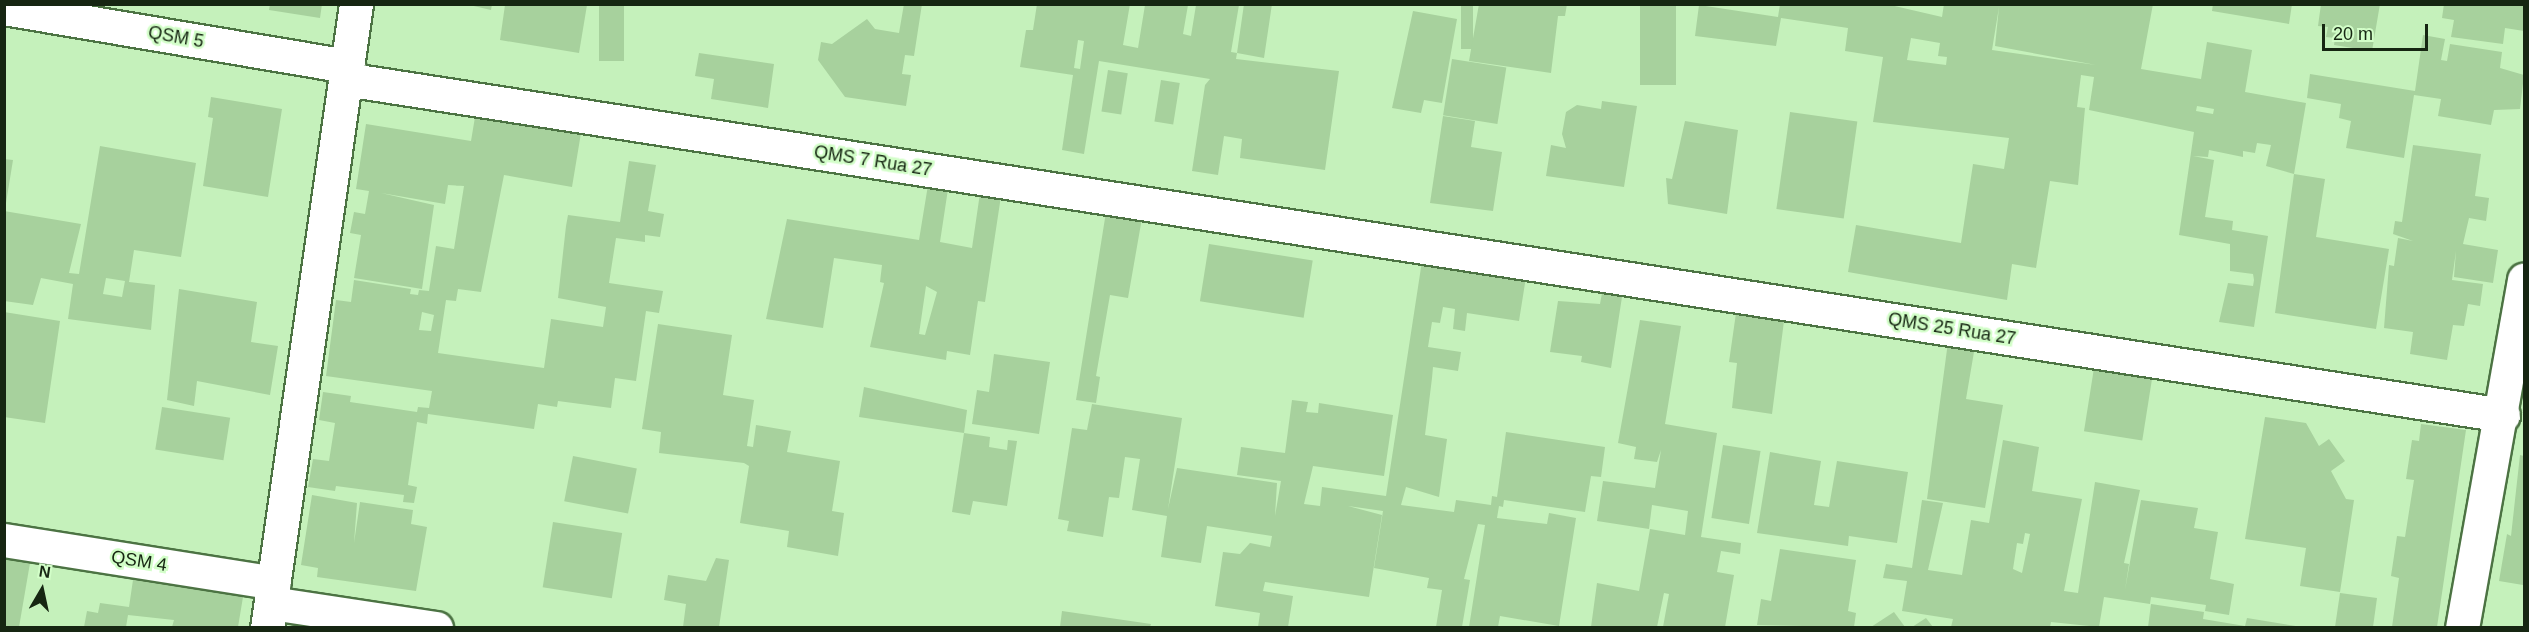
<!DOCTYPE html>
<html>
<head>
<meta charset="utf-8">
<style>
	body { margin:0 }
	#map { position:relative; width:2529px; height:632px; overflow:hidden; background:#c5f1bb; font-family:Helvetica,sans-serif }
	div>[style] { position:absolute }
	.building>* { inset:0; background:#a7d19d; transform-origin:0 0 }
	.roads { filter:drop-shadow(2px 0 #4c7343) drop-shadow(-2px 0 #4c7343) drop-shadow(0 2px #4c7343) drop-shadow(0 -2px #4c7343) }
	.minor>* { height:33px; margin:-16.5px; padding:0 16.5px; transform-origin:16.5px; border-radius:16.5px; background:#fff }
	.tertiary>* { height:33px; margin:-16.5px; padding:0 16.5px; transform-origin:16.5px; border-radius:16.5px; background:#fff }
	span { translate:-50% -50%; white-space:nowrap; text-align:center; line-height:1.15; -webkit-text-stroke:5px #d2fec8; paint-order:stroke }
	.street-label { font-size:18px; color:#162612 }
	.frame { position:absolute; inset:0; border:6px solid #162612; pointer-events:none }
	.north { position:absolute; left:12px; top:560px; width:60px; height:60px; -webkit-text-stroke:4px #d2fec8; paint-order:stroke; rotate:9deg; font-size:16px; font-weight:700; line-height:24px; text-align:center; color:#162612 }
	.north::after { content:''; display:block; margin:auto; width:21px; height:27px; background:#162612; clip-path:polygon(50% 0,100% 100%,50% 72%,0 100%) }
	.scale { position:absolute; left:2322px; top:24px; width:106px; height:27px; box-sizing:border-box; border:3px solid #162612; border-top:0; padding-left:8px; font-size:18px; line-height:21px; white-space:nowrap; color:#162612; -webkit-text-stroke:4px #d2fec8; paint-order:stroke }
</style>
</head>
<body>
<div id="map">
	<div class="building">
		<div style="clip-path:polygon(270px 4px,322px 4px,320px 18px,269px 10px)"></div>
		<div style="clip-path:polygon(465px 4px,492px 4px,491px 10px)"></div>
		<div style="left:599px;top:4px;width:25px;height:57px"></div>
		<div style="clip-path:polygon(904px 4px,922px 4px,914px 56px,905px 55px,902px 74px,911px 75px,906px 106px,845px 97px,818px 60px,821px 42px,832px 44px,867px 19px,875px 29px,899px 33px)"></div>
		<div style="clip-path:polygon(evenodd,1037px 4px,1130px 4px,1123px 45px,1138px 48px,1145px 5px,1188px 5px,1183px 34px,1191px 36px,1196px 5px,1239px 5px,1231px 52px,1237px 53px,1244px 4px,1272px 4px,1264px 58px,1237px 53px,1236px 59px,1339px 71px,1325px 170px,1240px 158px,1242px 139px,1224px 136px,1218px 175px,1192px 171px,1205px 85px,1210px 79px,1099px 61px,1084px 154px,1062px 150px,1073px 75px,1020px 67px,1026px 30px,1033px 30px,1037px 4px,1078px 40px,1084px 41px,1080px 69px,1074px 68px,1078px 40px)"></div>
		<div style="left:1461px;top:4px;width:12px;height:45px"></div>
		<div style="clip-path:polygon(1479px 4px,1567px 4px,1565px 16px,1558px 16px,1551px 73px,1469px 61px)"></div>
		<div style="left:1640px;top:4px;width:36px;height:81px"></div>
		<div style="clip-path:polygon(evenodd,1780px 4px,1886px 4px,1942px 17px,1944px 4px,2153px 4px,2141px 69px,2201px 79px,2207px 42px,2252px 50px,2245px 92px,2306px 103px,2294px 174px,2266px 166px,2271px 145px,2257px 143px,2255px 153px,2243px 151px,2243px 157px,2209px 150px,2208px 157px,2193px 156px,2214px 160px,2205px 217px,2233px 221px,2232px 230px,2268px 236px,2254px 327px,2219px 322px,2228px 283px,2253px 286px,2254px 280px,2253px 274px,2230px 271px,2230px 244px,2179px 235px,2194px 132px,2089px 110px,2094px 77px,2081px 75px,2077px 107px,2085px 108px,2078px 185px,2050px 181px,2036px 268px,2012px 264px,2007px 300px,1848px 272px,1856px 225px,1961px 243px,1973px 164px,2004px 169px,2009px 138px,1873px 122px,1883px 57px,1845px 51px,1848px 28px,1781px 18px,1776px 46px,1695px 36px,1699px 5px,1778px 17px,1780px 4px,1999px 7px,1995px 46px,2096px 65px,1992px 50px,1999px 7px,1780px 4px,1911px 38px,1940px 43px,1938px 56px,1947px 57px,1946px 65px,1907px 60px,1911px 38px,1780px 4px,2197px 106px,2214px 109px,2213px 114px,2196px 111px,2197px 106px)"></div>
		<div style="clip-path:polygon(2213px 4px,2292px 4px,2289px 24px,2212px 11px)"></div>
		<div style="clip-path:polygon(2321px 4px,2380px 4px,2372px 51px,2334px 45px,2335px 38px,2326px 37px,2328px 27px,2318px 26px)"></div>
		<div style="clip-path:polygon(2444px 4px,2524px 4px,2524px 31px,2505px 28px,2503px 44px,2451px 37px,2454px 20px,2442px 18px)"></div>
		<div style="clip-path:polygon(505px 5px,587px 5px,579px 53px,500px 40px)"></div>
		<div style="clip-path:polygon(1413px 11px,1457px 19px,1442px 103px,1424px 100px,1421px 113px,1392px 108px)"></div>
		<div style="clip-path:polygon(2423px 35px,2445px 39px,2441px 60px,2447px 61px,2450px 44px,2502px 52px,2500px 68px,2524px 75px,2520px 109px,2494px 110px,2491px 125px,2438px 116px,2441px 99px,2414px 95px,2404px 158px,2346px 148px,2351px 121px,2339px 118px,2341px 104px,2307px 98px,2310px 74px,2415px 91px)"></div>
		<div style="clip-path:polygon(699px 53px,774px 64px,768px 108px,711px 99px,714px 79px,695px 76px)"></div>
		<div style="left:1452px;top:59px;width:55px;height:57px;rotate:9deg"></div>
		<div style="left:1108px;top:70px;width:20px;height:42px;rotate:9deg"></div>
		<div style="left:1161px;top:80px;width:19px;height:42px;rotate:9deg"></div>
		<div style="clip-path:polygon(211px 97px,282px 109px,268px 197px,203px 186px,213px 118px,208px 117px)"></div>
		<div style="clip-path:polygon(1602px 101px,1637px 106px,1624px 187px,1546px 176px,1551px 145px,1566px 148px,1562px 134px,1566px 112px,1577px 105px,1601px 109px)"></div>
		<div style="left:1790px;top:112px;width:68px;height:98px;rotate:8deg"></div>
		<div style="clip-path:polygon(1443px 116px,1475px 121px,1471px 147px,1502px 152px,1493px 211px,1430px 203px)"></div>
		<div style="clip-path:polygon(evenodd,475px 117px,581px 133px,572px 187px,504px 175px,481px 292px,458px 289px,456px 301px,446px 300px,438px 353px,544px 368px,551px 319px,603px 327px,606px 307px,558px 298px,566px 226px,568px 215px,620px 222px,629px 161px,656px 165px,648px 211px,664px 214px,660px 237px,645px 235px,645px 242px,616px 238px,609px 283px,663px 291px,659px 313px,646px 311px,636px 381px,615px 378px,611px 408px,558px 401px,557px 407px,538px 404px,534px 429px,428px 414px,427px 424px,417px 422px,408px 485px,417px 487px,414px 503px,403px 502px,404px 495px,336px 486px,335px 491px,308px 487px,313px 459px,329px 461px,335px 423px,319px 420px,323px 392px,351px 396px,350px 402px,417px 412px,418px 407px,429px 408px,432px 391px,326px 376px,336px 300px,351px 302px,354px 280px,411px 289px,410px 294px,418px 295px,419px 290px,429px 291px,436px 246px,454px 249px,464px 186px,448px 185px,445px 204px,381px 193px,434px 205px,422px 289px,354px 278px,361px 235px,350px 233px,354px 212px,365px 214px,369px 191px,356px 189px,366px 124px,471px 141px,475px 117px,422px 312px,434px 315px,431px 331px,419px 330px,422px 312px)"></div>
		<div style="clip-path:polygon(1685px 121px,1738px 130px,1727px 214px,1668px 204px,1666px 178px,1672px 179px)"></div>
		<div style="clip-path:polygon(2413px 145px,2481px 154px,2475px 196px,2489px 198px,2486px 221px,2469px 218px,2463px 244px,2498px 250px,2493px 283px,2454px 277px,2456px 251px,2452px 280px,2483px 284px,2480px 306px,2468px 304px,2464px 326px,2453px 325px,2447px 360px,2410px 354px,2413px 332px,2384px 328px,2389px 265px,2394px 266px,2398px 238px,2413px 241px,2393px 234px,2395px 221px,2402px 222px)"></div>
		<div style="clip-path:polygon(evenodd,100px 146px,196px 163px,181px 257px,134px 250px,129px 282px,155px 285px,151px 330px,68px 319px,73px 284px,41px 278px,33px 305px,4px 301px,4px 211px,81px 224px,69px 273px,79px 274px,100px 146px,106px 278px,125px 281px,122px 297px,103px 294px,106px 278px)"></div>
		<div style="clip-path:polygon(4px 159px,13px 160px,6px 203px,4px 202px)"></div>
		<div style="clip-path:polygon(2294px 174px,2325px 179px,2316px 237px,2389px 249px,2376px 329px,2275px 313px)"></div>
		<div style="clip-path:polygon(evenodd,928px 185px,948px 189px,940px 242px,972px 248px,980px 193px,1001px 196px,985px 302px,978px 301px,970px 355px,947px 351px,946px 360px,870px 347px,884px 283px,880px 282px,882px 265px,834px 258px,823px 328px,766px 319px,787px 219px,919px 240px,928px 185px,926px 286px,937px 292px,925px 335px,919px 334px,926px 286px)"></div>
		<div style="clip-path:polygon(1106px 212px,1142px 218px,1128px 298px,1110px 295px,1096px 376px,1100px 377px,1096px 403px,1076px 400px)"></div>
		<div style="left:1209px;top:244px;width:105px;height:58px;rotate:9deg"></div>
		<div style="clip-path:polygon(1422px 261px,1526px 277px,1519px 321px,1467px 313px,1465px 331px,1453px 329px,1455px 309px,1443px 307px,1440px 323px,1432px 322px,1428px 347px,1461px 352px,1458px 371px,1433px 367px,1432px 378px,1425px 435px,1447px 439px,1439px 497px,1406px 487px,1401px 505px,1454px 512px,1456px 500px,1491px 505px,1492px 496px,1497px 497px,1506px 432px,1605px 447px,1601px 477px,1591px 476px,1585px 512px,1504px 500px,1503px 507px,1499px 506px,1497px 518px,1547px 524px,1549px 513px,1576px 518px,1559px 626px,1500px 616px,1498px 627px,1469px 627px,1485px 525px,1478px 524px,1480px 516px,1464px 579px,1470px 580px,1462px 627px,1436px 627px,1442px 590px,1427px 588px,1429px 578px,1374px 568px,1383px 511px,1348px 506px,1382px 515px,1369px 597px,1265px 582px,1263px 591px,1293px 596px,1288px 627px,1258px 627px,1260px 613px,1215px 606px,1223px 552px,1240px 554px,1250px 543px,1270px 547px,1272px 536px,1207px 526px,1201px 563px,1161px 557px,1167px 516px,1132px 510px,1140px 459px,1125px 457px,1119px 498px,1109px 497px,1103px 537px,1067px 531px,1069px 521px,1058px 519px,1072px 428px,1087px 430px,1092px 404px,1182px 418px,1168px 509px,1177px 468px,1277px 483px,1275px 516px,1281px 481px,1237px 475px,1241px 447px,1285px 453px,1292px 400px,1308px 402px,1306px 412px,1318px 413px,1319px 403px,1393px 415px,1384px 476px,1313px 466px,1304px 504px,1320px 506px,1322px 487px,1386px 496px)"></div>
		<div style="clip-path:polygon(179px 289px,257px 302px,251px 342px,278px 346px,270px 395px,197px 381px,194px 406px,167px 400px)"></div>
		<div style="clip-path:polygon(1602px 293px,1622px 297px,1611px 368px,1581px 362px,1582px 356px,1550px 352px,1558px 301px,1600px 304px)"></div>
		<div style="clip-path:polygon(4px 312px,60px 321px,45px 423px,4px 417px)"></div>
		<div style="clip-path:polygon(1736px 313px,1784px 321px,1772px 414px,1732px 408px,1737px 363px,1729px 362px)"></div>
		<div style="clip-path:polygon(1640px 320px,1681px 326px,1665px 424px,1717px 433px,1701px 537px,1741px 543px,1740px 554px,1721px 551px,1717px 572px,1734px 575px,1725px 627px,1663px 627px,1669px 594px,1664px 593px,1657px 627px,1591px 627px,1597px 583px,1639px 591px,1650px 529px,1685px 535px,1688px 511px,1652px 505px,1649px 529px,1597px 521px,1603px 481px,1655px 488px,1661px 450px,1657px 462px,1634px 459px,1636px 447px,1618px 443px)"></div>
		<div style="clip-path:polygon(658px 324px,732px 335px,723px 395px,754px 400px,747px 446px,753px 447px,756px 425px,791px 431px,787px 452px,840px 461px,832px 511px,844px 513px,838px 556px,787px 547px,789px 531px,740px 523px,749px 466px,744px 463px,659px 453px,661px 432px,642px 429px)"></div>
		<div style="clip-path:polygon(1948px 342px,1975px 346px,1966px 399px,2003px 405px,1985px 508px,1927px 499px)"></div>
		<div style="clip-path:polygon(994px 354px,1050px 362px,1039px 434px,972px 424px,977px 390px,989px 392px)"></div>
		<div style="left:2094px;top:368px;width:59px;height:64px;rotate:9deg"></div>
		<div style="clip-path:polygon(864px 387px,967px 410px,964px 433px,859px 417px)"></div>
		<div style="left:162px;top:407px;width:69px;height:43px;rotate:9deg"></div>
		<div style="clip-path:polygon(2265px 417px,2306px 423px,2319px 446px,2329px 439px,2345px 461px,2331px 471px,2346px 499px,2354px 500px,2340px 592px,2300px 586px,2306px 548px,2245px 539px)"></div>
		<div style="clip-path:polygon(2421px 424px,2466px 430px,2437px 627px,2392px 627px,2399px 578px,2391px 576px,2397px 536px,2405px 537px,2414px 480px,2406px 479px,2412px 440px,2419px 441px)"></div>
		<div style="clip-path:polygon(964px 433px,990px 437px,989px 447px,1007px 450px,1008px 440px,1017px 441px,1007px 506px,973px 501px,970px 515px,952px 512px)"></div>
		<div style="clip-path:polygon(evenodd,2003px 440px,2039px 447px,2032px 491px,2082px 499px,2064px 591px,2078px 593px,2095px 482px,2140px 490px,2124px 563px,2129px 564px,2125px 590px,2141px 500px,2198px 508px,2194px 528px,2218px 532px,2210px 579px,2234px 584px,2229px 615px,2205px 611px,2206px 605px,2151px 597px,2150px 604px,2104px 597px,2099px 627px,2051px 622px,2050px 627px,1951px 627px,1953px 619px,1902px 611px,1907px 581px,1883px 578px,1886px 564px,1912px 568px,1922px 500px,1943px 503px,1928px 570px,1962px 575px,1971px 520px,1989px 523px,2003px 440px,2025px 533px,2030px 534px,2022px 573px,2013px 569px,2017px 543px,2023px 544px,2025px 533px)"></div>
		<div style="left:1723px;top:445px;width:38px;height:74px;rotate:9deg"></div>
		<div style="clip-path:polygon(1770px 452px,1821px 461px,1814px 505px,1829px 507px,1837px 461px,1908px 472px,1897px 543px,1849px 536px,1848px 546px,1757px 533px)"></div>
		<div style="clip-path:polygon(2520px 455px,2524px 456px,2523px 585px,2499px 581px,2507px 534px,2511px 536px)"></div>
		<div style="left:573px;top:456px;width:65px;height:46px;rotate:11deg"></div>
		<div style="clip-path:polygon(312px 495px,357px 503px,354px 543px,360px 502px,413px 510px,411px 524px,427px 527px,416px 591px,317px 577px,318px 568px,301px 565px)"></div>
		<div style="left:553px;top:522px;width:70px;height:66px;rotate:9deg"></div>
		<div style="clip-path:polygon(1780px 549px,1856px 560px,1848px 611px,1856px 613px,1854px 627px,1757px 625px,1761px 599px,1771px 601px)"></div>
		<div style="clip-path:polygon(4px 558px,30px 563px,19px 627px,4px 627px)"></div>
		<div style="clip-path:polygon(716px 558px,729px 560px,719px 627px,683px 627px,686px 604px,664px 600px,668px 575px,706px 581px)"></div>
		<div style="clip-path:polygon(133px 580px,243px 597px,238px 627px,172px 627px,174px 620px,128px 615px,126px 627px,84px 627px,87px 611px,98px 613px,100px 603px,129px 607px)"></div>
		<div style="clip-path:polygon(2340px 593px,2377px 598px,2373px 627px,2335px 627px)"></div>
		<div style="clip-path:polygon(2151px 604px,2204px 612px,2203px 619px,2245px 626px,2247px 618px,2302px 627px,2148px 627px)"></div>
		<div style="clip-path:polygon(1062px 611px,1151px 624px,1150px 627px,1060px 627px)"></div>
		<div style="clip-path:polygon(1894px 612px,1905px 627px,1871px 627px)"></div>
		<div style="clip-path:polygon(1926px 618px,1933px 627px,1912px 627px)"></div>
	</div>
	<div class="roads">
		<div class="minor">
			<div style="left:4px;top:8px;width:349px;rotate:9.6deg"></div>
			<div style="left:345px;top:79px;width:2184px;rotate:8.85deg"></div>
			<div style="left:4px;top:540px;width:273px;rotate:9deg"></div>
			<div style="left:271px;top:603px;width:167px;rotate:8.6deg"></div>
		</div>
		<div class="tertiary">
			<div style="left:267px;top:628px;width:630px;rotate:-81.88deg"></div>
			<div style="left:2462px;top:628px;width:354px;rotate:-79.9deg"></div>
		</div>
	</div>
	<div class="street-label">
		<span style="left:176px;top:37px;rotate:10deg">QSM 5</span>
		<span style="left:873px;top:161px;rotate:9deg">QMS 7 Rua 27</span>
		<span style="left:1952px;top:329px;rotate:9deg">QMS 25 Rua 27</span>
		<span style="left:139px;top:561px;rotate:9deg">QSM 4</span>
	</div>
	<div class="frame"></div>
	<div class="north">N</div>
	<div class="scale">20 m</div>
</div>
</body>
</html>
